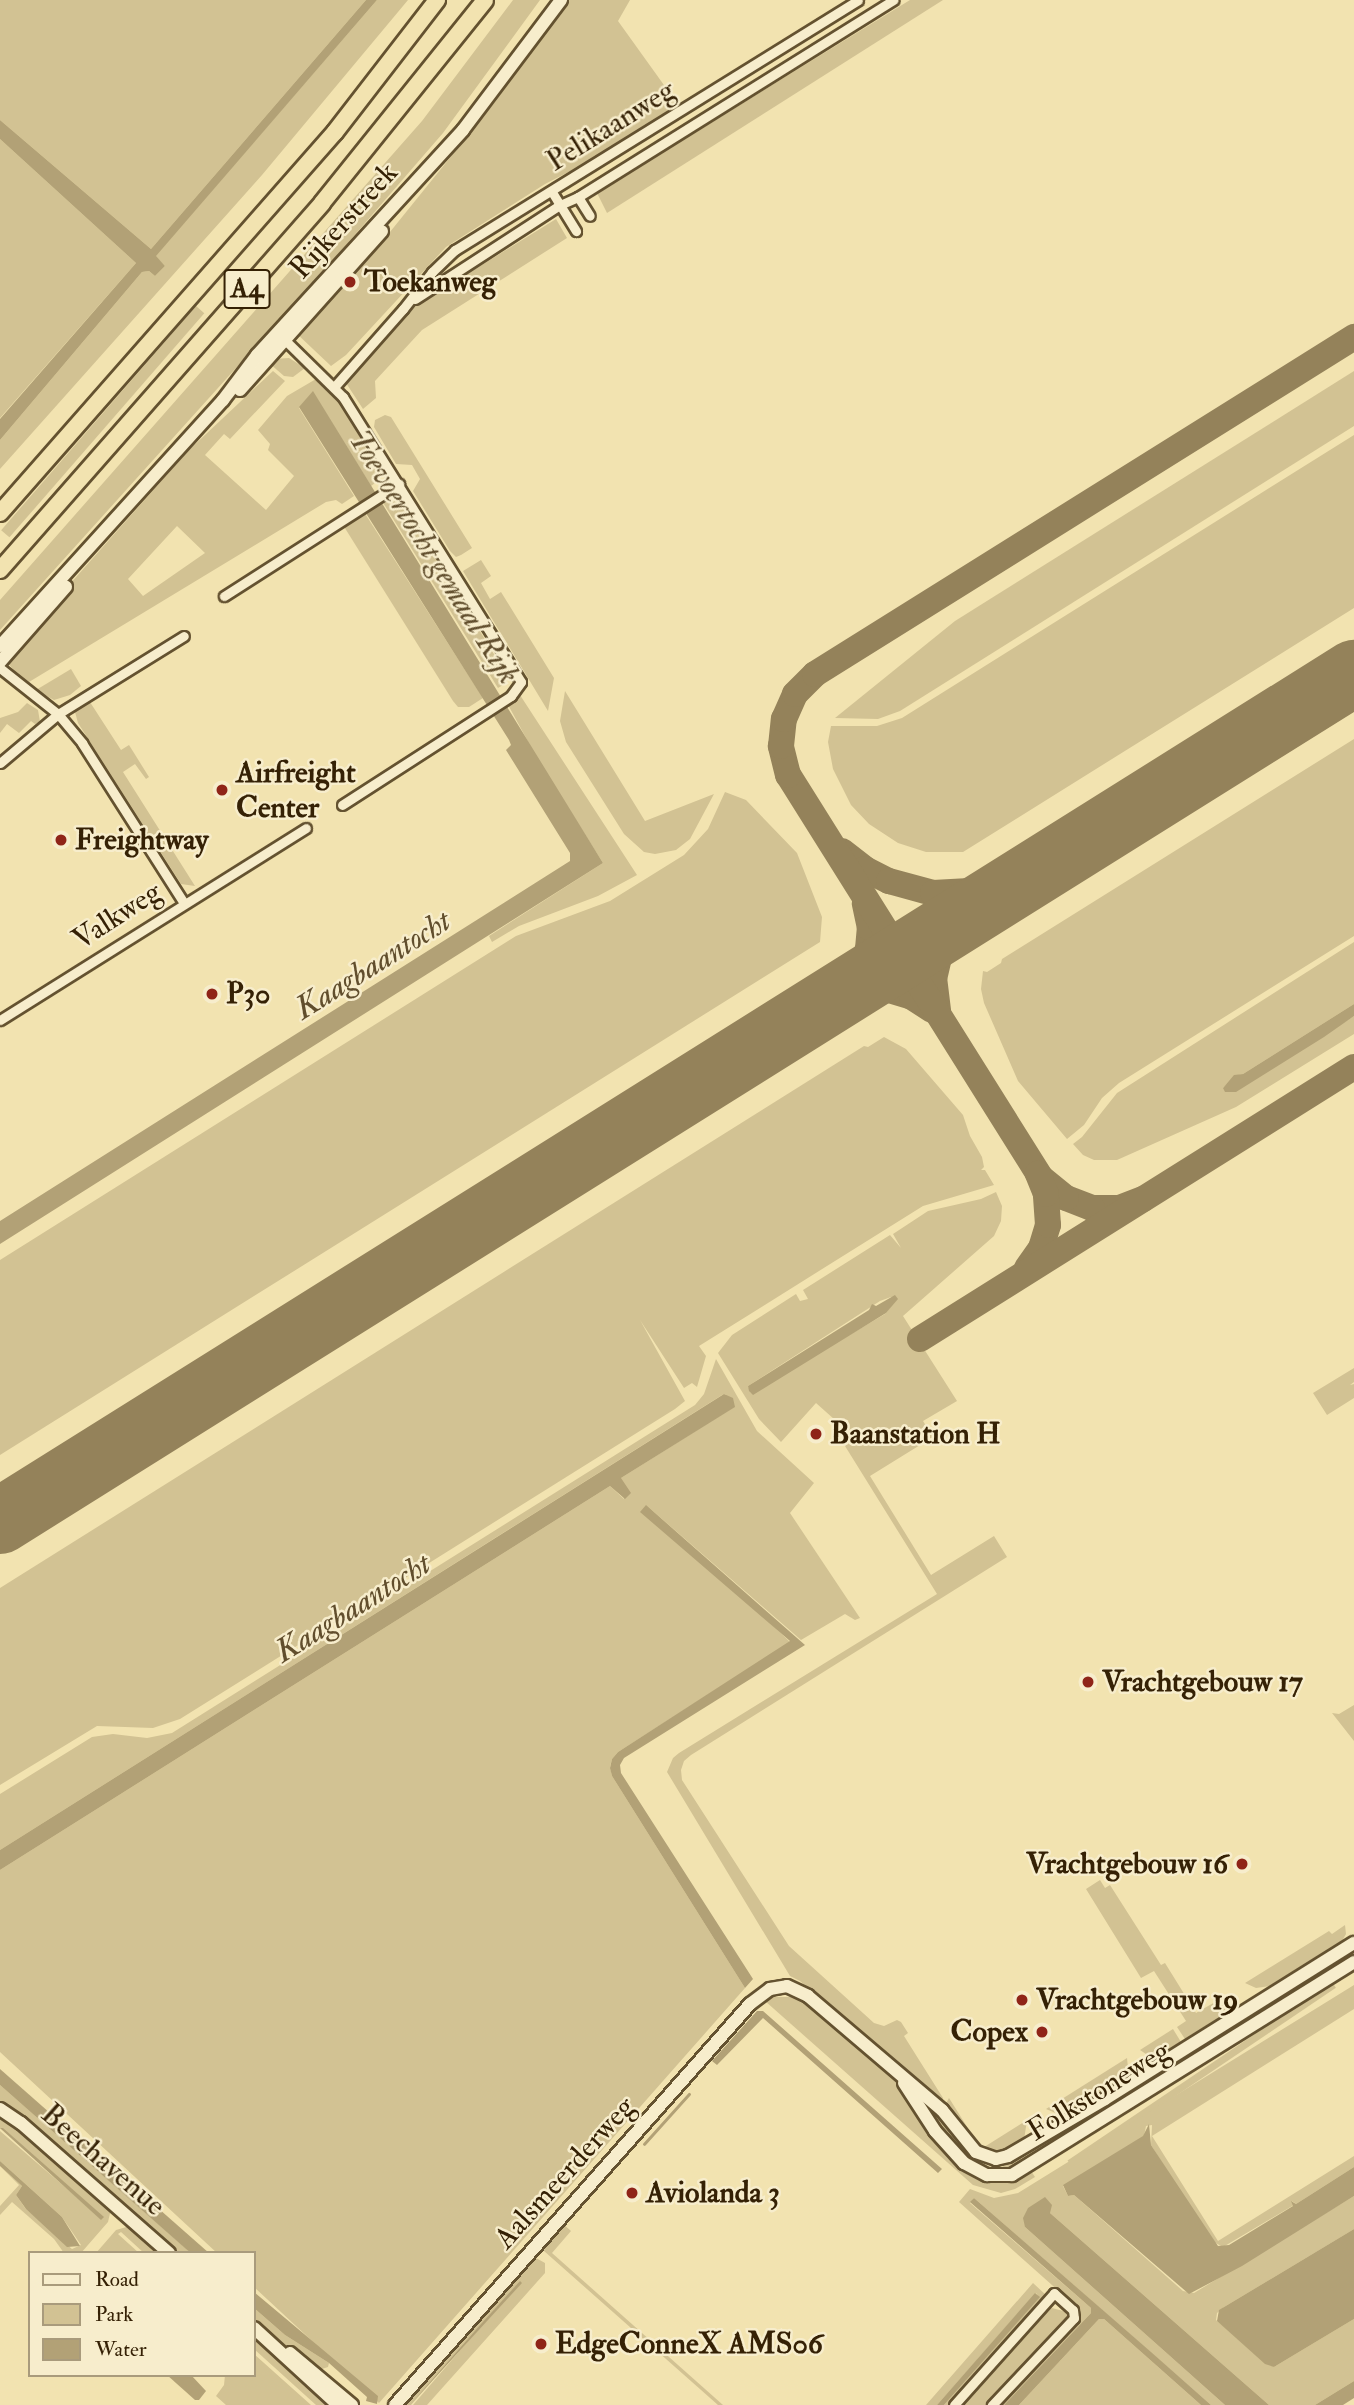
<!DOCTYPE html>
<html>
<head>
<meta charset="utf-8">
<style>
	body { margin:0 }
	#map { position:relative; width:1354px; height:2405px; overflow:hidden; background:#f2e3b0; font-family:"IM FELL Double Pica",serif }
	div>[style] { position:absolute }
	.green>* { inset:0; background:#d2c293; transform-origin:0 0 }
	.water>* { inset:0; background:#b2a176 }
	.stream>* { height:2.5px; margin:-1.25px; padding:0 1.25px; transform-origin:1.25px; border-radius:1.25px; background:#b2a176 }
	.taxiway>* { height:26px; margin:-13px; padding:0 13px; transform-origin:13px; border-radius:13px; background:#94825a }
	.runway>* { height:66px; margin:-33px; padding:0 33px; transform-origin:33px; border-radius:33px; background:#94825a }
	.roads { filter:drop-shadow(2px 0 #645230) drop-shadow(-2px 0 #645230) drop-shadow(0 2px #645230) drop-shadow(0 -2px #645230) }
	.street>* { height:9px; margin:-4.5px; padding:0 4.5px; transform-origin:4.5px; border-radius:4.5px; background:#f7edcc }
	.secondary>* { height:12px; margin:-6px; padding:0 6px; transform-origin:6px; border-radius:6px; background:#f7edcc }
	.highway>* { height:16px; margin:-8px; padding:0 8px; transform-origin:8px; border-radius:8px; background:#f2e3b0 }
	.dots>* { width:19px; height:19px; translate:-50% -50%; box-sizing:border-box; border:4px solid #f7edcc; border-radius:50% }
	span { translate:-50% -50%; white-space:nowrap; text-align:center; line-height:1.15; -webkit-text-stroke:5px #f7edcc; paint-order:stroke }
	.shield-label span { padding:2px 5px; background:#f7edcc; border:2px solid; border-radius:5px; -webkit-text-stroke-width:0 }
	.shield-label { font-size:28px; color:#352105; font-weight:700 }
	.street-label { font-size:30px; color:#352105 }
	.poi-label { font-size:30px; color:#352105; font-weight:700 }
	.left { translate:0 -50%; text-align:left }
	.right { translate:-100% -50%; text-align:right }
	.water-label { font-size:32px; color:#614e2d; font-style:italic }
	.legend { position:absolute; left:28px; top:2251px; width:228px; height:126px; box-sizing:border-box; background:#f7edcc; border:2px solid #a99b7c; margin:0; padding:9px 12px; list-style:none; font-size:21px; color:#352105 }
	.legend li { display:flex; align-items:center; gap:14px; height:35px }
	.legend b { width:35px; border:2px solid #a99b7c }
</style>
</head>
<body>
<div id="map">
	<div class="green">
		<div style="clip-path:polygon(0 0,366px 0,151px 249px,0 120px)"></div>
		<div style="clip-path:polygon(377px 0,408px 0,262px 175px,0 469px,0 440px,142px 272px,149px 271px,155px 276px,165px 266px,155px 256px)"></div>
		<div style="clip-path:polygon(513px 0,540px 0,443px 133px,327px 267px,0 630px,0 600px,422px 121px)"></div>
		<div style="clip-path:polygon(568px 0,630px 0,618px 21px,679px 106px,588px 162px,545px 184px,446px 247px,346px 355px,331px 366px,295px 332px,373px 253px,495px 102px)"></div>
		<div style="clip-path:polygon(910px 0,943px 0,607px 213px,597px 193px)"></div>
		<div style="clip-path:polygon(0 139px,136px 263px,0 418px)"></div>
		<div style="clip-path:polygon(556px 219px,567px 238px,422px 330px,375px 381px,376px 398px,363px 409px,346px 383px,414px 307px)"></div>
		<div style="left:196px;top:306px;width:11px;height:297px;rotate:41deg"></div>
		<div style="clip-path:polygon(289px 358px,305px 368px,293px 377px,284px 376px,269px 363px,274px 359px)"></div>
		<div style="clip-path:polygon(evenodd,273px 371px,285px 381px,230px 439px,224px 434px,205px 455px,266px 510px,294px 476px,268px 450px,270px 444px,258px 430px,287px 396px,316px 379px,337px 399px,379px 469px,375px 483px,371px 486px,313px 392px,299px 408px,354px 496px,342px 504px,336px 500px,326px 502px,29px 682px,18px 675px,7px 662px,13px 648px,189px 450px,273px 371px,177px 526px,205px 553px,143px 596px,128px 579px,177px 526px)"></div>
		<div style="clip-path:polygon(1354px 371px,1354px 426px,900px 711px,878px 719px,835px 718px,955px 621px)"></div>
		<div style="clip-path:polygon(385px 415px,391px 417px,472px 548px,461px 555px,456px 557px,450px 551px,413px 491px,420px 479px,412px 465px,396px 464px,374px 427px,375px 420px)"></div>
		<div style="clip-path:polygon(1354px 435px,1354px 608px,963px 852px,926px 852px,898px 843px,869px 824px,851px 805px,833px 769px,828px 742px,831px 726px,877px 726px,902px 718px)"></div>
		<div style="clip-path:polygon(386px 499px,401px 502px,508px 677px,506px 683px,498px 688px,382px 501px)"></div>
		<div style="clip-path:polygon(364px 512px,483px 698px,469px 707px,458px 707px,453px 701px,343px 525px)"></div>
		<div style="clip-path:polygon(481px 560px,491px 576px,481px 583px,490px 599px,501px 592px,554px 678px,548px 711px,463px 571px)"></div>
		<div style="clip-path:polygon(71px 669px,81px 686px,70px 695px,54px 700px,36px 690px)"></div>
		<div style="clip-path:polygon(565px 691px,645px 821px,714px 794px,690px 839px,676px 850px,655px 854px,644px 852px,624px 834px,566px 742px,560px 721px)"></div>
		<div style="clip-path:polygon(520px 695px,637px 875px,598px 896px,519px 926px,492px 942px,489px 936px,603px 863px,537px 758px,507px 703px)"></div>
		<div style="clip-path:polygon(88px 699px,121px 750px,129px 745px,149px 777px,146px 779px,135px 764px,123px 772px,195px 886px,181px 884px,78px 723px,75px 712px)"></div>
		<div style="clip-path:polygon(27px 703px,38px 710px,40px 722px,35px 724px,31px 721px,19px 733px,7px 724px,0 733px,0 718px,18px 712px)"></div>
		<div style="clip-path:polygon(1354px 739px,1354px 936px,1119px 1083px,1102px 1098px,1084px 1125px,1067px 1139px,1018px 1081px,984px 1003px,981px 989px,983px 971px,987px 972px,1001px 963px,1002px 959px)"></div>
		<div style="clip-path:polygon(725px 792px,746px 800px,797px 853px,822px 917px,820px 942px,0 1455px,0 1260px,516px 936px,610px 901px,684px 855px,708px 829px)"></div>
		<div style="clip-path:polygon(1354px 942px,1354px 1004px,1243px 1074px,1234px 1076px,1223px 1088px,1236px 1090px,1354px 1016px,1354px 1034px,1236px 1107px,1117px 1160px,1094px 1160px,1083px 1155px,1073px 1144px,1082px 1137px,1117px 1093px)"></div>
		<div style="clip-path:polygon(884px 1037px,906px 1049px,963px 1115px,970px 1136px,982px 1157px,984px 1167px,981px 1170px,985px 1170px,994px 1185px,923px 1206px,699px 1346px,706px 1356px,697px 1387px,692px 1383px,684px 1388px,640px 1320px,685px 1401px,675px 1409px,180px 1719px,153px 1728px,97px 1726px,0 1785px,0 1588px,864px 1046px,868px 1047px)"></div>
		<div style="clip-path:polygon(evenodd,996px 1192px,1002px 1206px,1001px 1221px,994px 1236px,903px 1316px,957px 1401px,923px 1421px,933px 1437px,870px 1476px,931px 1575px,994px 1536px,1007px 1557px,691px 1755px,684px 1761px,681px 1770px,682px 1780px,789px 1946px,874px 2023px,884px 2026px,897px 2020px,901px 2022px,908px 2033px,904px 2036px,943px 2098px,940px 2104px,800px 1981px,790px 1976px,667px 1772px,673px 1758px,679px 1753px,937px 1594px,845px 1446px,853px 1436px,816px 1403px,781px 1442px,759px 1419px,718px 1353px,732px 1335px,796px 1294px,800px 1301px,808px 1299px,803px 1290px,890px 1235px,901px 1248px,893px 1234px,928px 1211px,981px 1199px,996px 1192px,891px 1297px,897px 1299px,885px 1314px,751px 1393px,748px 1386px,880px 1301px,891px 1297px)"></div>
		<div style="clip-path:polygon(716px 1359px,757px 1431px,814px 1483px,790px 1513px,860px 1618px,855px 1620px,845px 1614px,801px 1640px,646px 1505px,790px 1642px,618px 1752px,612px 1759px,610px 1767px,612px 1776px,745px 1988px,379px 2403px,254px 2287px,254px 2253px,217px 2253px,0 2052px,0 1870px,610px 1486px,624px 1499px,621px 1478px,734px 1407px,725px 1394px,722px 1395px,0 1850px,0 1794px,92px 1737px,113px 1734px,147px 1738px,172px 1733px,695px 1405px,704px 1394px)"></div>
		<div style="clip-path:polygon(1354px 1368px,1354px 1382px,1350px 1385px,1354px 1384px,1354px 1398px,1327px 1415px,1313px 1393px)"></div>
		<div style="clip-path:polygon(1354px 1705px,1354px 1741px,1332px 1713px,1339px 1714px)"></div>
		<div style="clip-path:polygon(1100px 1880px,1105px 1888px,1110px 1885px,1161px 1965px,1165px 1963px,1196px 2013px,1229px 1994px,1229px 2005px,1223px 2015px,1185px 2039px,1177px 2027px,1186px 2021px,1154px 1971px,1141px 1978px,1086px 1889px)"></div>
		<div style="clip-path:polygon(1345px 1925px,1346px 1934px,1342px 1941px,1270px 1986px,1256px 1988px,1245px 1983px,1329px 1931px,1332px 1934px)"></div>
		<div style="clip-path:polygon(1349px 1952px,1352px 1956px,1276px 2002px,1276px 1998px)"></div>
		<div style="left:1332px;top:1982px;width:7px;height:319px;rotate:56deg"></div>
		<div style="clip-path:polygon(1354px 1985px,1354px 2009px,1152px 2136px,1218px 2241px,1354px 2156px,1354px 2167px,1296px 2204px,1292px 2201px,1294px 2205px,1223px 2247px,1212px 2241px,1151px 2145px,1152px 2125px,1146px 2126px,1144px 2136px,1063px 2186px,1068px 2196px,1074px 2195px,1183px 2291px,1194px 2293px,1354px 2196px,1354px 2229px,1224px 2307px,1217px 2313px,1216px 2320px,1274px 2367px,1354px 2319px,1354px 2381px,1315px 2405px,1269px 2405px,1050px 2213px,1048px 2208px,1025px 2227px,1225px 2405px,1211px 2405px,974px 2198px,970px 2203px,1091px 2308px,1091px 2313px,1004px 2405px,996px 2405px,1077px 2319px,1080px 2310px,959px 2202px,970px 2189px,994px 2198px,1018px 2193px)"></div>
		<div style="clip-path:polygon(773px 1997px,792px 1997px,810px 2005px,890px 2074px,961px 2164px,1022px 2176px,1031px 2171px,1035px 2177px,1015px 2189px,1001px 2193px,973px 2185px,765px 2001px)"></div>
		<div style="clip-path:polygon(1173px 2029px,1181px 2042px,1161px 2054px,1149px 2056px,1140px 2050px)"></div>
		<div style="clip-path:polygon(1127px 2058px,1128px 2068px,1122px 2078px,1071px 2110px,1058px 2114px,1046px 2109px)"></div>
		<div style="clip-path:polygon(0 2085px,191px 2253px,177px 2253px,23px 2117px,0 2102px)"></div>
		<div style="clip-path:polygon(1133px 2088px,1136px 2093px,1061px 2139px,1059px 2136px,1061px 2132px)"></div>
		<div style="clip-path:polygon(949px 2098px,981px 2149px,1027px 2120px,1024px 2140px,1004px 2155px,982px 2151px,944px 2107px)"></div>
		<div style="clip-path:polygon(924px 2105px,944px 2122px,963px 2148px,980px 2165px,1000px 2168px,1019px 2158px,1023px 2161px,1007px 2171px,976px 2168px,938px 2131px)"></div>
		<div style="clip-path:polygon(0 2117px,25px 2134px,111px 2209px,108px 2222px,81px 2253px,64px 2253px,54px 2239px,12px 2202px,0 2215px,0 2206px,19px 2185px,0 2166px,22px 2186px,16px 2195px,25px 2208px,72px 2249px,81px 2245px,62px 2217px,0 2161px,0 2131px,102px 2219px,0 2128px)"></div>
		<div style="clip-path:polygon(562px 2223px,571px 2231px,552px 2253px,723px 2405px,718px 2405px,544px 2251px,545px 2244px)"></div>
		<div style="clip-path:polygon(130px 2226px,161px 2253px,144px 2253px,121px 2232px,118px 2234px,139px 2253px,96px 2253px,116px 2230px)"></div>
		<div style="clip-path:polygon(536px 2258px,545px 2263px,545px 2273px,427px 2405px,413px 2405px,520px 2281px,411px 2405px,401px 2405px,530px 2261px)"></div>
		<div style="clip-path:polygon(1033px 2283px,1047px 2296px,951px 2405px,944px 2405px,1039px 2297px,1036px 2293px,937px 2405px,926px 2405px)"></div>
		<div style="clip-path:polygon(254px 2308px,285px 2335px,329px 2363px,328px 2367px,322px 2369px,275px 2339px,254px 2320px)"></div>
		<div style="clip-path:polygon(1052px 2308px,1067px 2312px,1067px 2322px,988px 2405px,958px 2405px,1039px 2314px)"></div>
		<div style="clip-path:polygon(1099px 2319px,1104px 2319px,1201px 2405px,1019px 2405px)"></div>
		<div style="clip-path:polygon(254px 2335px,334px 2405px,316px 2405px,254px 2349px)"></div>
		<div style="clip-path:polygon(254px 2354px,311px 2405px,226px 2405px,216px 2396px,224px 2385px,225px 2375px,254px 2375px)"></div>
	</div>
	<div class="water">
		<div style="clip-path:polygon(366px 0,377px 0,156px 256px,165px 266px,155px 276px,149px 271px,142px 272px,0 440px,0 419px,136px 263px,0 139px,0 120px,151px 249px)"></div>
		<div style="clip-path:polygon(313px 391px,603px 863px,0 1244px,0 1221px,570px 861px,570px 853px,506px 750px,511px 745px,509px 740px,299px 407px)"></div>
		<div style="clip-path:polygon(1354px 1004px,1354px 1016px,1324px 1037px,1236px 1092px,1225px 1092px,1223px 1088px,1234px 1075px,1243px 1074px)"></div>
		<div style="clip-path:polygon(895px 1295px,898px 1299px,886px 1313px,753px 1395px,749px 1391px,748px 1386px,869px 1310px,872px 1304px,876px 1306px)"></div>
		<div style="clip-path:polygon(724px 1394px,733px 1398px,735px 1407px,621px 1478px,631px 1493px,625px 1499px,610px 1486px,0 1870px,0 1850px)"></div>
		<div style="clip-path:polygon(646px 1505px,805px 1645px,624px 1758px,620px 1765px,621px 1773px,753px 1979px,745px 1988px,612px 1776px,610px 1768px,612px 1759px,618px 1752px,790px 1641px,640px 1512px)"></div>
		<div style="clip-path:polygon(757px 2011px,763px 2011px,942px 2169px,938px 2173px,763px 2018px,717px 2065px,712px 2061px)"></div>
		<div style="clip-path:polygon(0 2069px,209px 2253px,191px 2253px,186px 2249px,0 2085px)"></div>
		<div style="clip-path:polygon(1149px 2124px,1151px 2145px,1218px 2246px,1229px 2245px,1293px 2206px,1291px 2201px,1296px 2204px,1354px 2167px,1354px 2196px,1242px 2266px,1189px 2294px,1074px 2195px,1068px 2196px,1063px 2185px,1143px 2136px)"></div>
		<div style="clip-path:polygon(0 2128px,3px 2128px,104px 2217px,101px 2220px)"></div>
		<div style="clip-path:polygon(0 2161px,62px 2217px,80px 2246px,67px 2247px,26px 2209px,16px 2195px,22px 2186px,0 2166px)"></div>
		<div style="clip-path:polygon(1045px 2197px,1052px 2205px,1050px 2213px,1269px 2405px,1225px 2405px,1025px 2227px,1023px 2218px,1028px 2208px)"></div>
		<div style="clip-path:polygon(974px 2198px,1151px 2352px,1211px 2405px,1201px 2405px,1104px 2319px,1099px 2319px,1019px 2405px,1004px 2405px,1091px 2313px,1091px 2308px,970px 2202px)"></div>
		<div style="clip-path:polygon(1354px 2229px,1354px 2319px,1274px 2367px,1265px 2364px,1217px 2321px,1219px 2310px)"></div>
		<div style="clip-path:polygon(520px 2281px,522px 2283px,410px 2405px,481px 2324px)"></div>
		<div style="clip-path:polygon(254px 2292px,378px 2396px,377px 2404px,366px 2401px,367px 2397px,329px 2363px,285px 2335px,254px 2308px)"></div>
		<div style="clip-path:polygon(1035px 2293px,1040px 2297px,944px 2405px,937px 2405px)"></div>
		<div style="clip-path:polygon(167px 2375px,191px 2375px,206px 2391px,199px 2400px,195px 2400px)"></div>
		<div style="clip-path:polygon(1354px 2381px,1354px 2398px,1343px 2405px,1315px 2405px)"></div>
	</div>
	<div class="stream">
		<div style="left:644px;top:2144px;width:67px;rotate:-48deg"></div>
	</div>
	<div class="taxiway">
		<div style="left:842px;top:851px;width:29px;rotate:38deg"></div>
		<div style="left:865px;top:869px;width:27px;rotate:27deg"></div>
		<div style="left:889px;top:881px;width:46px;rotate:15.3deg"></div>
		<div style="left:933px;top:893px;width:55px;rotate:-3.1deg"></div>
		<div style="left:988px;top:890px;width:55px;rotate:-21.4deg"></div>
		<div style="left:838px;top:996px;width:30px;rotate:-14deg"></div>
		<div style="left:867px;top:989px;width:19px"></div>
		<div style="left:886px;top:989px;width:27px;rotate:17deg"></div>
		<div style="left:912px;top:997px;width:24px;rotate:33deg"></div>
		<div style="left:838px;top:996px;width:28px;rotate:-49deg"></div>
		<div style="left:856px;top:975px;width:29px;rotate:-65deg"></div>
		<div style="left:868px;top:949px;width:21px;rotate:-85deg"></div>
		<div style="left:870px;top:928px;width:25px;rotate:-102deg"></div>
		<div style="left:938px;top:1010px;width:31px;rotate:-97deg"></div>
		<div style="left:934px;top:979px;width:28px;rotate:-77deg"></div>
		<div style="left:940px;top:952px;width:22px;rotate:-58deg"></div>
		<div style="left:952px;top:933px;width:38px;rotate:-43deg"></div>
		<div style="left:1143px;top:1199px;width:25px;rotate:159deg"></div>
		<div style="left:1120px;top:1208px;width:28px;rotate:180deg"></div>
		<div style="left:1092px;top:1208px;width:28px;rotate:-159deg"></div>
		<div style="left:1066px;top:1198px;width:32px;rotate:-141deg"></div>
		<div style="left:1041px;top:1178px;width:476px;rotate:-122.1deg"></div>
		<div style="left:788px;top:775px;width:30px;rotate:-104deg"></div>
		<div style="left:781px;top:746px;width:27px;rotate:-84deg"></div>
		<div style="left:784px;top:719px;width:27px;rotate:-66deg"></div>
		<div style="left:795px;top:694px;width:28px;rotate:-45deg"></div>
		<div style="left:815px;top:674px;width:636px;rotate:-32.01deg"></div>
		<div style="left:1027px;top:1268px;width:24px;rotate:-55deg"></div>
		<div style="left:1041px;top:1248px;width:24px;rotate:-73deg"></div>
		<div style="left:1048px;top:1225px;width:31px;rotate:-94deg"></div>
		<div style="left:1046px;top:1194px;width:22px;rotate:-112deg"></div>
		<div style="left:920px;top:1339px;width:512px;rotate:-32.08deg"></div>
		<div style="left:0;top:1520px;width:11px;rotate:-27deg"></div>
	</div>
	<div class="runway">
		<div style="left:0;top:1521px;width:1598px;rotate:-32.06deg"></div>
	</div>
	<div class="roads">
		<div class="street">
			<div style="left:552px;top:192px;width:46px;rotate:58.4deg"></div>
			<div style="left:578px;top:197px;width:22px;rotate:58deg"></div>
			<div style="left:415px;top:299px;width:173px;rotate:-33deg"></div>
			<div style="left:560px;top:205px;width:20px;rotate:-24deg"></div>
			<div style="left:578px;top:197px;width:372px;rotate:-32deg"></div>
			<div style="left:285px;top:340px;width:81px;rotate:44.5deg"></div>
			<div style="left:343px;top:397px;width:336px;rotate:58deg"></div>
			<div style="left:521px;top:682px;width:17px;rotate:126deg"></div>
			<div style="left:511px;top:696px;width:201px;rotate:147.2deg"></div>
			<div style="left:335px;top:386px;width:103px;rotate:-48.6deg"></div>
			<div style="left:403px;top:309px;width:47px;rotate:-51.9deg"></div>
			<div style="left:432px;top:272px;width:32px;rotate:-44deg"></div>
			<div style="left:455px;top:250px;width:474px;rotate:-31.8deg"></div>
			<div style="left:224px;top:596px;width:208px;rotate:-32.6deg"></div>
			<div style="left:0;top:668px;width:74px;rotate:38.4deg"></div>
			<div style="left:58px;top:714px;width:38px;rotate:50deg"></div>
			<div style="left:82px;top:743px;width:190px;rotate:57.5deg"></div>
			<div style="left:0;top:763px;width:76px;rotate:-40.2deg"></div>
			<div style="left:58px;top:714px;width:148px;rotate:-31.8deg"></div>
			<div style="left:0;top:1020px;width:361px;rotate:-32.1deg"></div>
			<div style="left:954px;top:2405px;width:150px;rotate:-48.2deg"></div>
			<div style="left:1054px;top:2293px;width:25px;rotate:42deg"></div>
			<div style="left:1073px;top:2310px;width:8px;rotate:83deg"></div>
			<div style="left:1074px;top:2318px;width:120px;rotate:133.3deg"></div>
		</div>
		<div class="secondary">
			<div style="left:240px;top:390px;width:213px;rotate:-48.2deg"></div>
			<div style="left:0;top:646px;width:332px;rotate:-47.8deg"></div>
			<div style="left:223px;top:400px;width:56px;rotate:-52.9deg"></div>
			<div style="left:257px;top:355px;width:305px;rotate:-47.5deg"></div>
			<div style="left:463px;top:130px;width:163px;rotate:-53deg"></div>
			<div style="left:0;top:662px;width:100px;rotate:-48.7deg"></div>
			<div style="left:904px;top:2083px;width:57px;rotate:57.1deg"></div>
			<div style="left:935px;top:2131px;width:43px;rotate:47.8deg"></div>
			<div style="left:964px;top:2163px;width:26px;rotate:28deg"></div>
			<div style="left:987px;top:2175px;width:25px"></div>
			<div style="left:1012px;top:2175px;width:403px;rotate:-31.9deg"></div>
			<div style="left:0;top:2109px;width:25px;rotate:34deg"></div>
			<div style="left:21px;top:2123px;width:197px;rotate:41.3deg"></div>
			<div style="left:254px;top:2328px;width:114px;rotate:42.5deg"></div>
			<div style="left:290px;top:2353px;width:81px;rotate:40deg"></div>
			<div style="left:395px;top:2405px;width:536px;rotate:-48.48deg"></div>
			<div style="left:750px;top:2004px;width:25px;rotate:-37deg"></div>
			<div style="left:770px;top:1989px;width:17px;rotate:-10deg"></div>
			<div style="left:787px;top:1986px;width:23px;rotate:25deg"></div>
			<div style="left:808px;top:1996px;width:176px;rotate:40.4deg"></div>
			<div style="left:942px;top:2110px;width:54px;rotate:51deg"></div>
			<div style="left:976px;top:2152px;width:21px;rotate:19deg"></div>
			<div style="left:996px;top:2159px;width:12px;rotate:-14deg"></div>
			<div style="left:1008px;top:2156px;width:113px;rotate:-30.4deg"></div>
			<div style="left:1105px;top:2099px;width:294px;rotate:-32.1deg"></div>
		</div>
		<div class="highway">
			<div style="left:0;top:513px;width:507px;rotate:-48.68deg"></div>
			<div style="left:335px;top:132px;width:167px;rotate:-52.3deg"></div>
			<div style="left:0;top:570px;width:488px;rotate:-48.7deg"></div>
			<div style="left:322px;top:203px;width:260px;rotate:-51.2deg"></div>
		</div>
	</div>
	<div class="dots">
		<div style="left:350px;top:282px;background:#8f2418"></div>
		<div style="left:222px;top:790px;background:#8f2418"></div>
		<div style="left:61px;top:840px;background:#8f2418"></div>
		<div style="left:212px;top:994px;background:#8f2418"></div>
		<div style="left:816px;top:1434px;background:#8f2418"></div>
		<div style="left:1088px;top:1682px;background:#8f2418"></div>
		<div style="left:1242px;top:1864px;background:#8f2418"></div>
		<div style="left:1022px;top:2000px;background:#8f2418"></div>
		<div style="left:1042px;top:2032px;background:#8f2418"></div>
		<div style="left:632px;top:2193px;background:#8f2418"></div>
		<div style="left:541px;top:2344px;background:#8f2418"></div>
	</div>
	<div class="shield-label">
		<span style="left:247px;top:289px">A4</span>
	</div>
	<div class="street-label">
		<span style="left:611px;top:126px;rotate:-32deg">Pelikaanweg</span>
		<span style="left:344px;top:221px;rotate:-48deg">Rijkerstreek</span>
		<span style="left:117px;top:916px;rotate:-33deg">Valkweg</span>
		<span style="left:1099px;top:2091px;rotate:-32deg">Folkstoneweg</span>
		<span style="left:103px;top:2160px;rotate:41deg">Beechavenue</span>
		<span style="left:565px;top:2173px;rotate:-48deg">Aalsmeerderweg</span>
	</div>
	<div class="poi-label">
		<span class="left" style="left:364px;top:282px">Toekanweg</span>
		<span class="left" style="left:236px;top:790px">Airfreight<br>Center</span>
		<span class="left" style="left:75px;top:840px">Freightway</span>
		<span class="left" style="left:226px;top:994px">P30</span>
		<span class="left" style="left:830px;top:1434px">Baanstation H</span>
		<span class="left" style="left:1102px;top:1682px">Vrachtgebouw 17</span>
		<span class="right" style="left:1228px;top:1864px">Vrachtgebouw 16</span>
		<span class="left" style="left:1036px;top:2000px">Vrachtgebouw 19</span>
		<span class="right" style="left:1028px;top:2032px">Copex</span>
		<span class="left" style="left:646px;top:2193px">Aviolanda 3</span>
		<span class="left" style="left:555px;top:2344px">EdgeConneX AMS06</span>
	</div>
	<div class="water-label">
		<span style="left:434px;top:557px;rotate:58deg">Toevoertocht gemaal Rijk</span>
		<span style="left:373px;top:965px;rotate:-32deg">Kaagbaantocht</span>
		<span style="left:353px;top:1608px;rotate:-32deg">Kaagbaantocht</span>
	</div>
	<ul class="legend">
	<li><b style="height:9px;background:#f7edcc"></b>Road</li>
	<li><b style="height:19px;background:#d2c293"></b>Park</li>
	<li><b style="height:19px;background:#b2a176"></b>Water</li>
	</ul>
</div>
</body>
</html>
